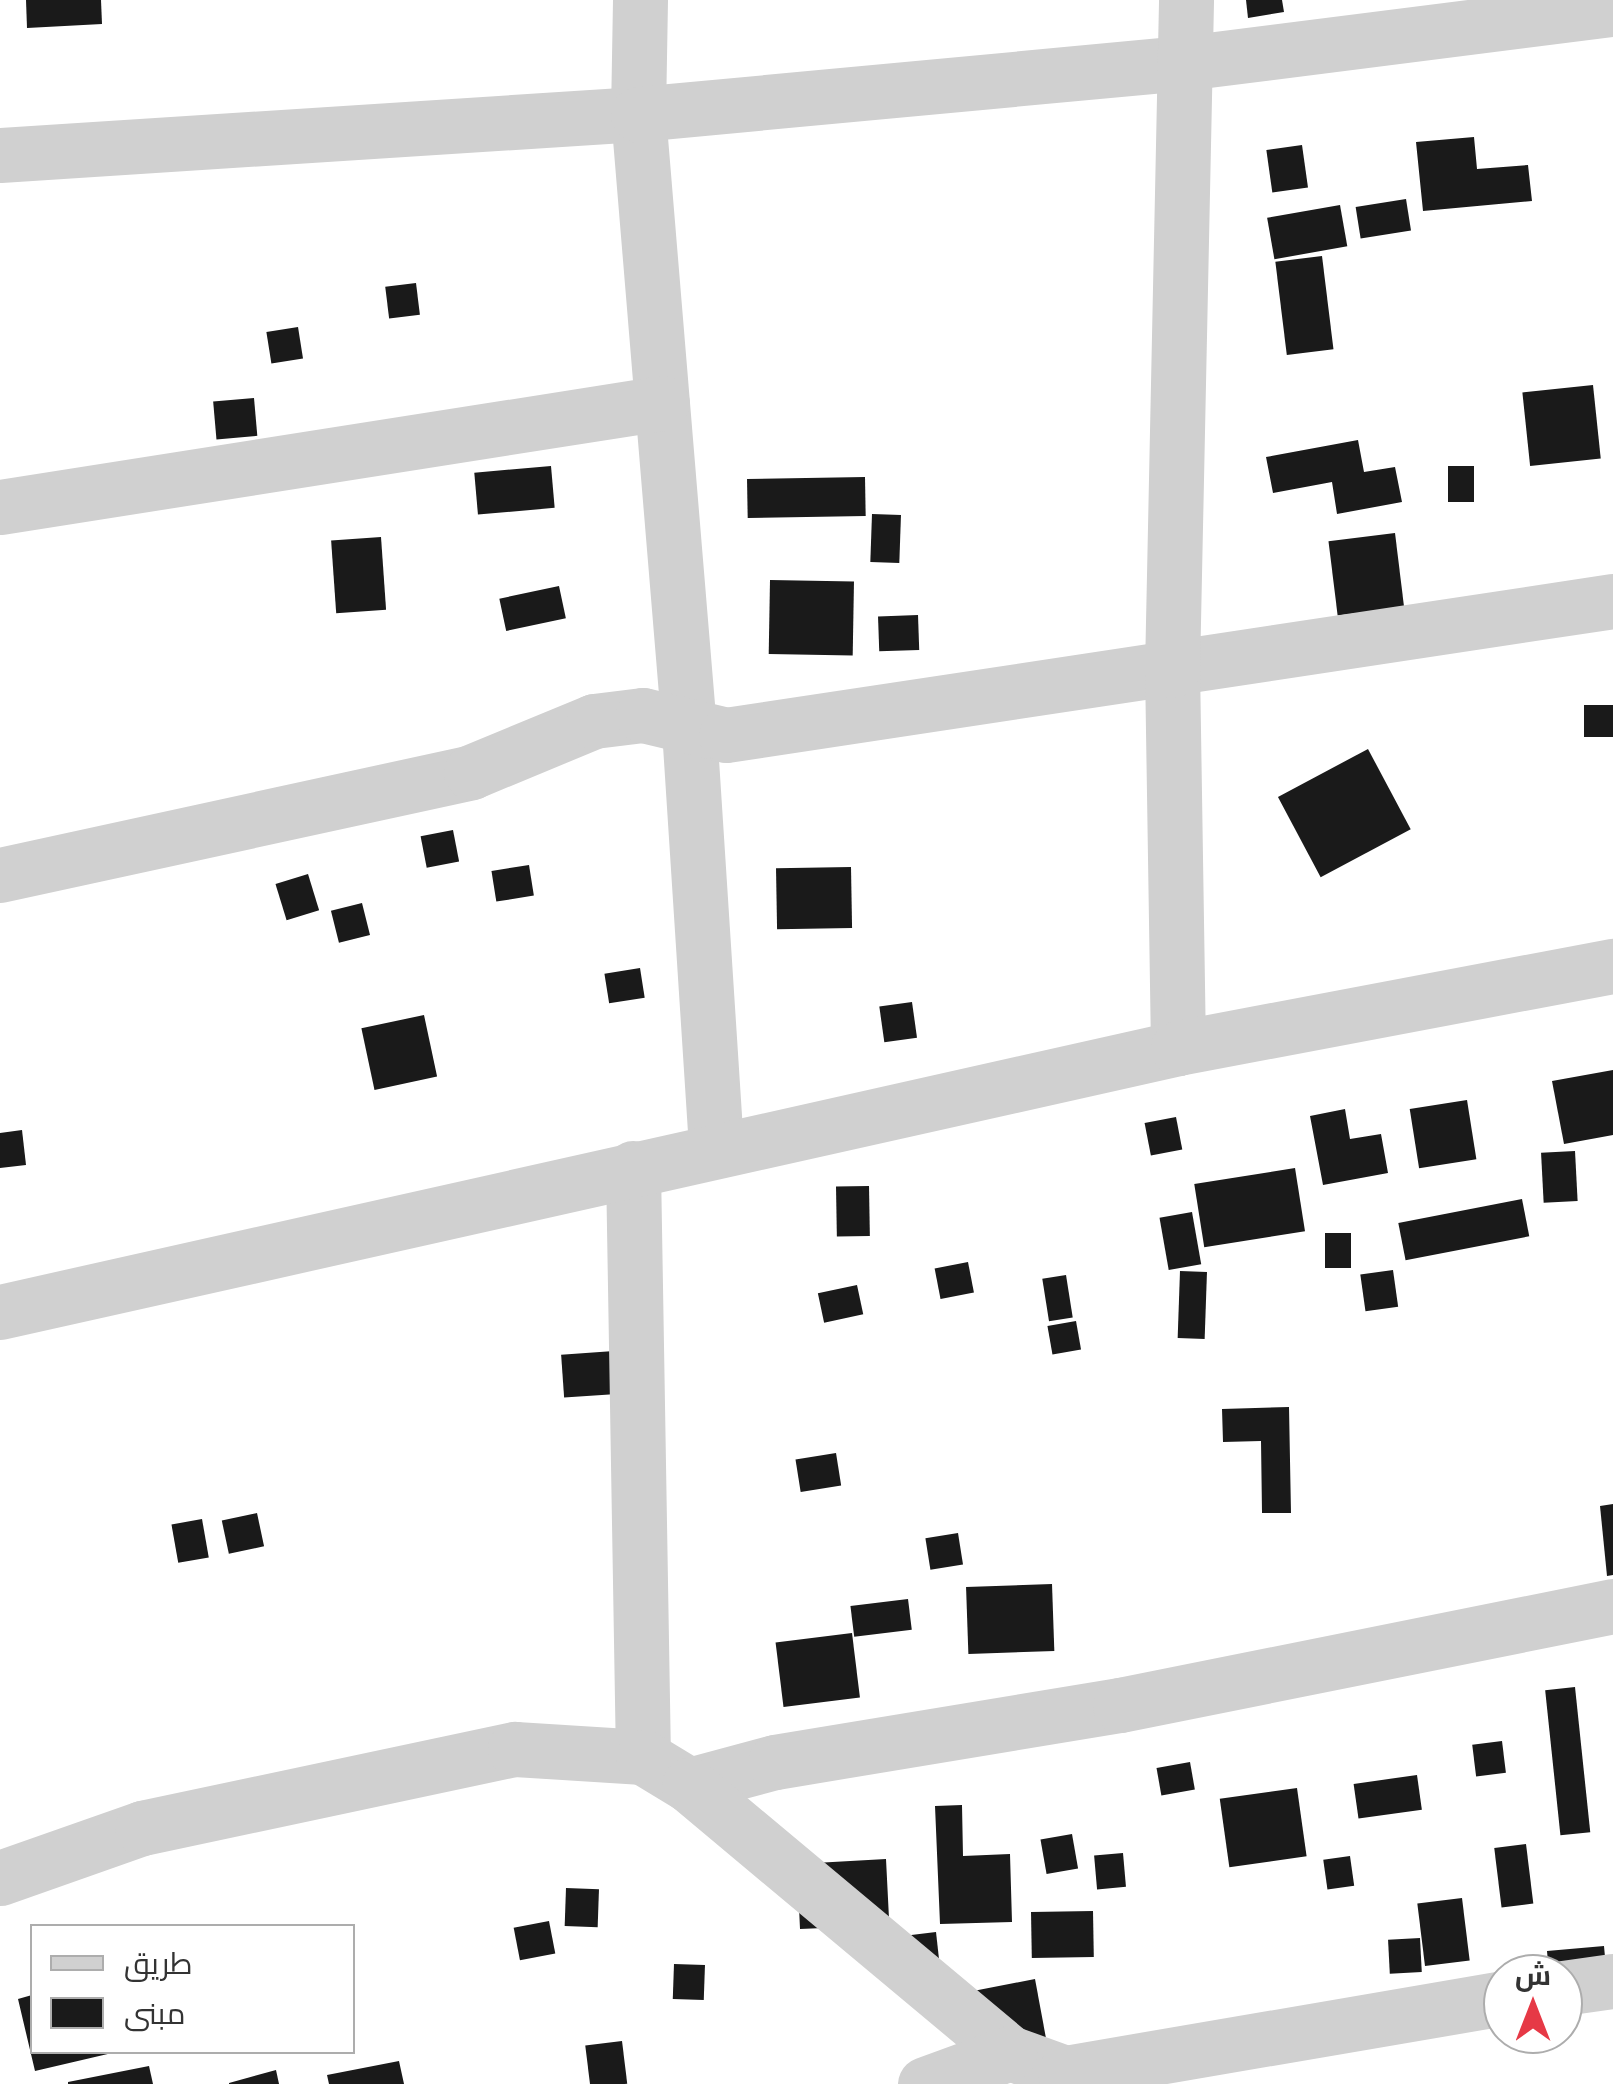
<!DOCTYPE html>
<html>
<head>
<meta charset="utf-8">
<style>
	body { margin:0 }
	#map { position:relative; width:1613px; height:2084px; overflow:hidden; background:#fff; font-family:"Fira Sans",Cairo,sans-serif }
	div>[style] { position:absolute }
	.building>* { inset:0; background:#1a1a1a; transform-origin:0 0 }
	.minor>* { height:55px; margin:-27.5px; padding:0 27.5px; transform-origin:27.5px; border-radius:27.5px; background:#d0d0d0 }
	span { translate:-50% -50%; white-space:nowrap; text-align:center; line-height:1.15; -webkit-text-stroke:10px #fff; paint-order:stroke }
	.legend { position:absolute; left:30px; top:1924px; width:325px; height:130px; box-sizing:border-box; background:#fff; border:2px solid #adadad; margin:0; padding:12px 18px; list-style:none; font-size:30px; color:#333 }
	.legend li { display:flex; align-items:center; gap:20px; height:50px }
	.legend b { width:50px; border:2px solid #adadad }
	.north { position:absolute; left:1483px; top:1954px; width:100px; height:100px; box-sizing:border-box; background:#fff; border:2px solid #adadad; border-radius:50%; rotate:0deg; font-size:28px; font-weight:700; line-height:40px; text-align:center; color:#333 }
	.north::after { content:''; display:block; margin:auto; width:35px; height:45px; background:#e63946; clip-path:polygon(50% 0,100% 100%,50% 72%,0 100%) }
</style>
</head>
<body>
<div id="map">
	<div class="building">
		<div style="clip-path:polygon(26px 0,101px 0,102px 24px,27px 28px)"></div>
		<div style="clip-path:polygon(1246px 0,1282px 0,1284px 12px,1248px 18px)"></div>
		<div style="clip-path:polygon(1474px 137px,1477px 169px,1528px 165px,1532px 201px,1423px 211px,1416px 142px)"></div>
		<div style="left:1302px;top:145px;width:43px;height:36px;rotate:82deg"></div>
		<div style="left:1406px;top:199px;width:32px;height:51px;rotate:81deg"></div>
		<div style="left:1340px;top:205px;width:42px;height:74px;rotate:80deg"></div>
		<div style="left:1322px;top:256px;width:94px;height:47px;rotate:83deg"></div>
		<div style="left:416px;top:283px;width:32px;height:31px;rotate:83deg"></div>
		<div style="left:298px;top:327px;width:32px;height:32px;rotate:81deg"></div>
		<div style="left:1593px;top:385px;width:74px;height:71px;rotate:84deg"></div>
		<div style="left:254px;top:398px;width:38px;height:41px;rotate:85deg"></div>
		<div style="clip-path:polygon(1358px 440px,1364px 472px,1395px 467px,1402px 502px,1337px 514px,1332px 482px,1273px 493px,1266px 457px)"></div>
		<div style="left:551px;top:466px;width:42px;height:77px;rotate:85deg"></div>
		<div style="left:1448px;top:466px;width:26px;height:36px"></div>
		<div style="left:865px;top:477px;width:39px;height:118px;rotate:89deg"></div>
		<div style="left:872px;top:514px;width:29px;height:48px;rotate:2deg"></div>
		<div style="left:1395px;top:533px;width:75px;height:67px;rotate:83deg"></div>
		<div style="left:381px;top:537px;width:73px;height:50px;rotate:86deg"></div>
		<div style="left:770px;top:580px;width:84px;height:74px;rotate:1deg"></div>
		<div style="left:559px;top:586px;width:33px;height:61px;rotate:78deg"></div>
		<div style="left:918px;top:615px;width:35px;height:40px;rotate:88deg"></div>
		<div style="left:1613px;top:705px;width:32px;height:29px;rotate:90deg"></div>
		<div style="left:1368px;top:749px;width:91px;height:102px;rotate:62deg"></div>
		<div style="left:453px;top:830px;width:32px;height:33px;rotate:79deg"></div>
		<div style="left:529px;top:865px;width:31px;height:38px;rotate:81deg"></div>
		<div style="left:851px;top:867px;width:61px;height:75px;rotate:89deg"></div>
		<div style="left:308px;top:874px;width:38px;height:34px;rotate:73deg"></div>
		<div style="left:362px;top:903px;width:33px;height:32px;rotate:76deg"></div>
		<div style="left:640px;top:968px;width:30px;height:36px;rotate:81deg"></div>
		<div style="left:912px;top:1002px;width:36px;height:33px;rotate:82deg"></div>
		<div style="left:424px;top:1015px;width:63px;height:64px;rotate:78deg"></div>
		<div style="clip-path:polygon(1613px 1070px,1613px 1135px,1564px 1144px,1552px 1081px)"></div>
		<div style="left:1467px;top:1100px;width:60px;height:58px;rotate:81deg"></div>
		<div style="clip-path:polygon(1345px 1109px,1350px 1139px,1381px 1134px,1388px 1173px,1323px 1185px,1310px 1116px)"></div>
		<div style="left:1176px;top:1117px;width:33px;height:32px;rotate:79deg"></div>
		<div style="clip-path:polygon(22px 1130px,26px 1165px,0 1168px,0 1133px)"></div>
		<div style="left:1575px;top:1151px;width:50px;height:34px;rotate:87deg"></div>
		<div style="left:1295px;top:1168px;width:64px;height:102px;rotate:81deg"></div>
		<div style="left:869px;top:1186px;width:50px;height:33px;rotate:89deg"></div>
		<div style="left:1522px;top:1199px;width:38px;height:126px;rotate:79deg"></div>
		<div style="left:1192px;top:1212px;width:53px;height:33px;rotate:80deg"></div>
		<div style="left:1325px;top:1233px;width:26px;height:35px"></div>
		<div style="left:968px;top:1262px;width:31px;height:34px;rotate:79deg"></div>
		<div style="left:1393px;top:1270px;width:37px;height:33px;rotate:82deg"></div>
		<div style="left:1180px;top:1271px;width:27px;height:67px;rotate:2deg"></div>
		<div style="left:1066px;top:1275px;width:43px;height:24px;rotate:81deg"></div>
		<div style="left:857px;top:1285px;width:30px;height:40px;rotate:78deg"></div>
		<div style="left:1076px;top:1321px;width:29px;height:29px;rotate:80deg"></div>
		<div style="left:614px;top:1351px;width:43px;height:53px;rotate:86deg"></div>
		<div style="clip-path:polygon(1289px 1407px,1291px 1513px,1262px 1513px,1261px 1441px,1223px 1442px,1222px 1409px)"></div>
		<div style="left:836px;top:1453px;width:33px;height:41px;rotate:81deg"></div>
		<div style="clip-path:polygon(1613px 1504px,1613px 1575px,1607px 1576px,1600px 1506px)"></div>
		<div style="left:257px;top:1513px;width:34px;height:36px;rotate:78deg"></div>
		<div style="left:202px;top:1519px;width:39px;height:31px;rotate:80deg"></div>
		<div style="left:958px;top:1533px;width:32px;height:33px;rotate:81deg"></div>
		<div style="left:1052px;top:1584px;width:67px;height:86px;rotate:88deg"></div>
		<div style="left:908px;top:1599px;width:31px;height:58px;rotate:83deg"></div>
		<div style="left:852px;top:1633px;width:65px;height:77px;rotate:83deg"></div>
		<div style="left:1575px;top:1687px;width:146px;height:30px;rotate:84deg"></div>
		<div style="left:1502px;top:1741px;width:32px;height:30px;rotate:83deg"></div>
		<div style="left:1190px;top:1762px;width:28px;height:34px;rotate:80deg"></div>
		<div style="left:1417px;top:1775px;width:35px;height:64px;rotate:82deg"></div>
		<div style="left:1297px;top:1788px;width:69px;height:78px;rotate:82deg"></div>
		<div style="clip-path:polygon(962px 1805px,963px 1856px,1010px 1854px,1012px 1922px,940px 1924px,935px 1806px)"></div>
		<div style="left:1072px;top:1834px;width:35px;height:32px;rotate:80deg"></div>
		<div style="left:1526px;top:1844px;width:60px;height:32px;rotate:83deg"></div>
		<div style="left:1123px;top:1853px;width:34px;height:29px;rotate:85deg"></div>
		<div style="left:1350px;top:1856px;width:30px;height:27px;rotate:82deg"></div>
		<div style="clip-path:polygon(886px 1859px,891px 1958px,870px 1926px,800px 1929px,797px 1864px)"></div>
		<div style="left:566px;top:1888px;width:33px;height:38px;rotate:2deg"></div>
		<div style="left:1462px;top:1898px;width:63px;height:45px;rotate:83deg"></div>
		<div style="left:1093px;top:1911px;width:46px;height:62px;rotate:89deg"></div>
		<div style="left:549px;top:1921px;width:33px;height:36px;rotate:79deg"></div>
		<div style="clip-path:polygon(936px 1932px,939px 1959px,903px 1936px)"></div>
		<div style="left:1420px;top:1938px;width:34px;height:32px;rotate:87deg"></div>
		<div style="clip-path:polygon(1604px 1946px,1609px 2000px,1549px 1974px,1547px 1951px)"></div>
		<div style="left:674px;top:1964px;width:31px;height:35px;rotate:2deg"></div>
		<div style="clip-path:polygon(1035px 1979px,1048px 2049px,963px 1993px)"></div>
		<div style="clip-path:polygon(32px 1995px,32px 2052px,112px 2053px,35px 2071px,18px 1999px)"></div>
		<div style="left:622px;top:2041px;width:43px;height:37px;rotate:83deg"></div>
		<div style="clip-path:polygon(399px 2061px,404px 2084px,329px 2084px,327px 2075px)"></div>
		<div style="clip-path:polygon(149px 2066px,153px 2084px,68px 2084px,68px 2082px)"></div>
		<div style="clip-path:polygon(276px 2070px,279px 2084px,229px 2084px,229px 2083px)"></div>
	</div>
	<div class="minor">
		<div style="left:640px;top:0;width:114px;rotate:91deg"></div>
		<div style="left:638px;top:114px;width:617px;rotate:85.26deg"></div>
		<div style="left:689px;top:729px;width:422px;rotate:86.3deg"></div>
		<div style="left:0;top:155px;width:639px;rotate:-3.68deg"></div>
		<div style="left:638px;top:114px;width:548px;rotate:-5.34deg"></div>
		<div style="left:1184px;top:63px;width:432px;rotate:-7.2deg"></div>
		<div style="left:0;top:507px;width:670px;rotate:-8.93deg"></div>
		<div style="left:0;top:875px;width:482px;rotate:-12.3deg"></div>
		<div style="left:471px;top:772px;width:133px;rotate:-22.5deg"></div>
		<div style="left:594px;top:721px;width:49px;rotate:-7deg"></div>
		<div style="left:643px;top:715px;width:85px;rotate:13.5deg"></div>
		<div style="left:726px;top:735px;width:897px;rotate:-8.59deg"></div>
		<div style="left:1178px;top:1048px;width:378px;rotate:-90.9deg"></div>
		<div style="left:1172px;top:670px;width:670px;rotate:-88.8deg"></div>
		<div style="left:633px;top:1168px;width:589px;rotate:89.03deg"></div>
		<div style="left:0;top:1312px;width:1207px;rotate:-12.63deg"></div>
		<div style="left:1178px;top:1048px;width:443px;rotate:-10.7deg"></div>
		<div style="left:689px;top:1785px;width:89px;rotate:-15deg"></div>
		<div style="left:775px;top:1762px;width:350px;rotate:-9.4deg"></div>
		<div style="left:1120px;top:1705px;width:503px;rotate:-11.35deg"></div>
		<div style="left:0;top:1878px;width:151px;rotate:-19.4deg"></div>
		<div style="left:142px;top:1828px;width:381px;rotate:-12deg"></div>
		<div style="left:515px;top:1749px;width:128px;rotate:3.6deg"></div>
		<div style="left:643px;top:1757px;width:54px;rotate:31.3deg"></div>
		<div style="left:689px;top:1785px;width:418px;rotate:39.9deg"></div>
		<div style="left:1010px;top:2053px;width:59px;rotate:20deg"></div>
		<div style="left:1065px;top:2073px;width:444px;rotate:-9.7deg"></div>
		<div style="left:1563px;top:1988px;width:50px;rotate:-8deg"></div>
		<div style="left:925px;top:2084px;width:90px;rotate:-20deg"></div>
	</div>
	<ul class="legend">
	<li><b style="height:12px;background:#d0d0d0"></b>طريق</li>
	<li><b style="height:28px;background:#1a1a1a"></b>مبنى</li>
	</ul>
	<div class="north">ش</div>
</div>
</body>
</html>
